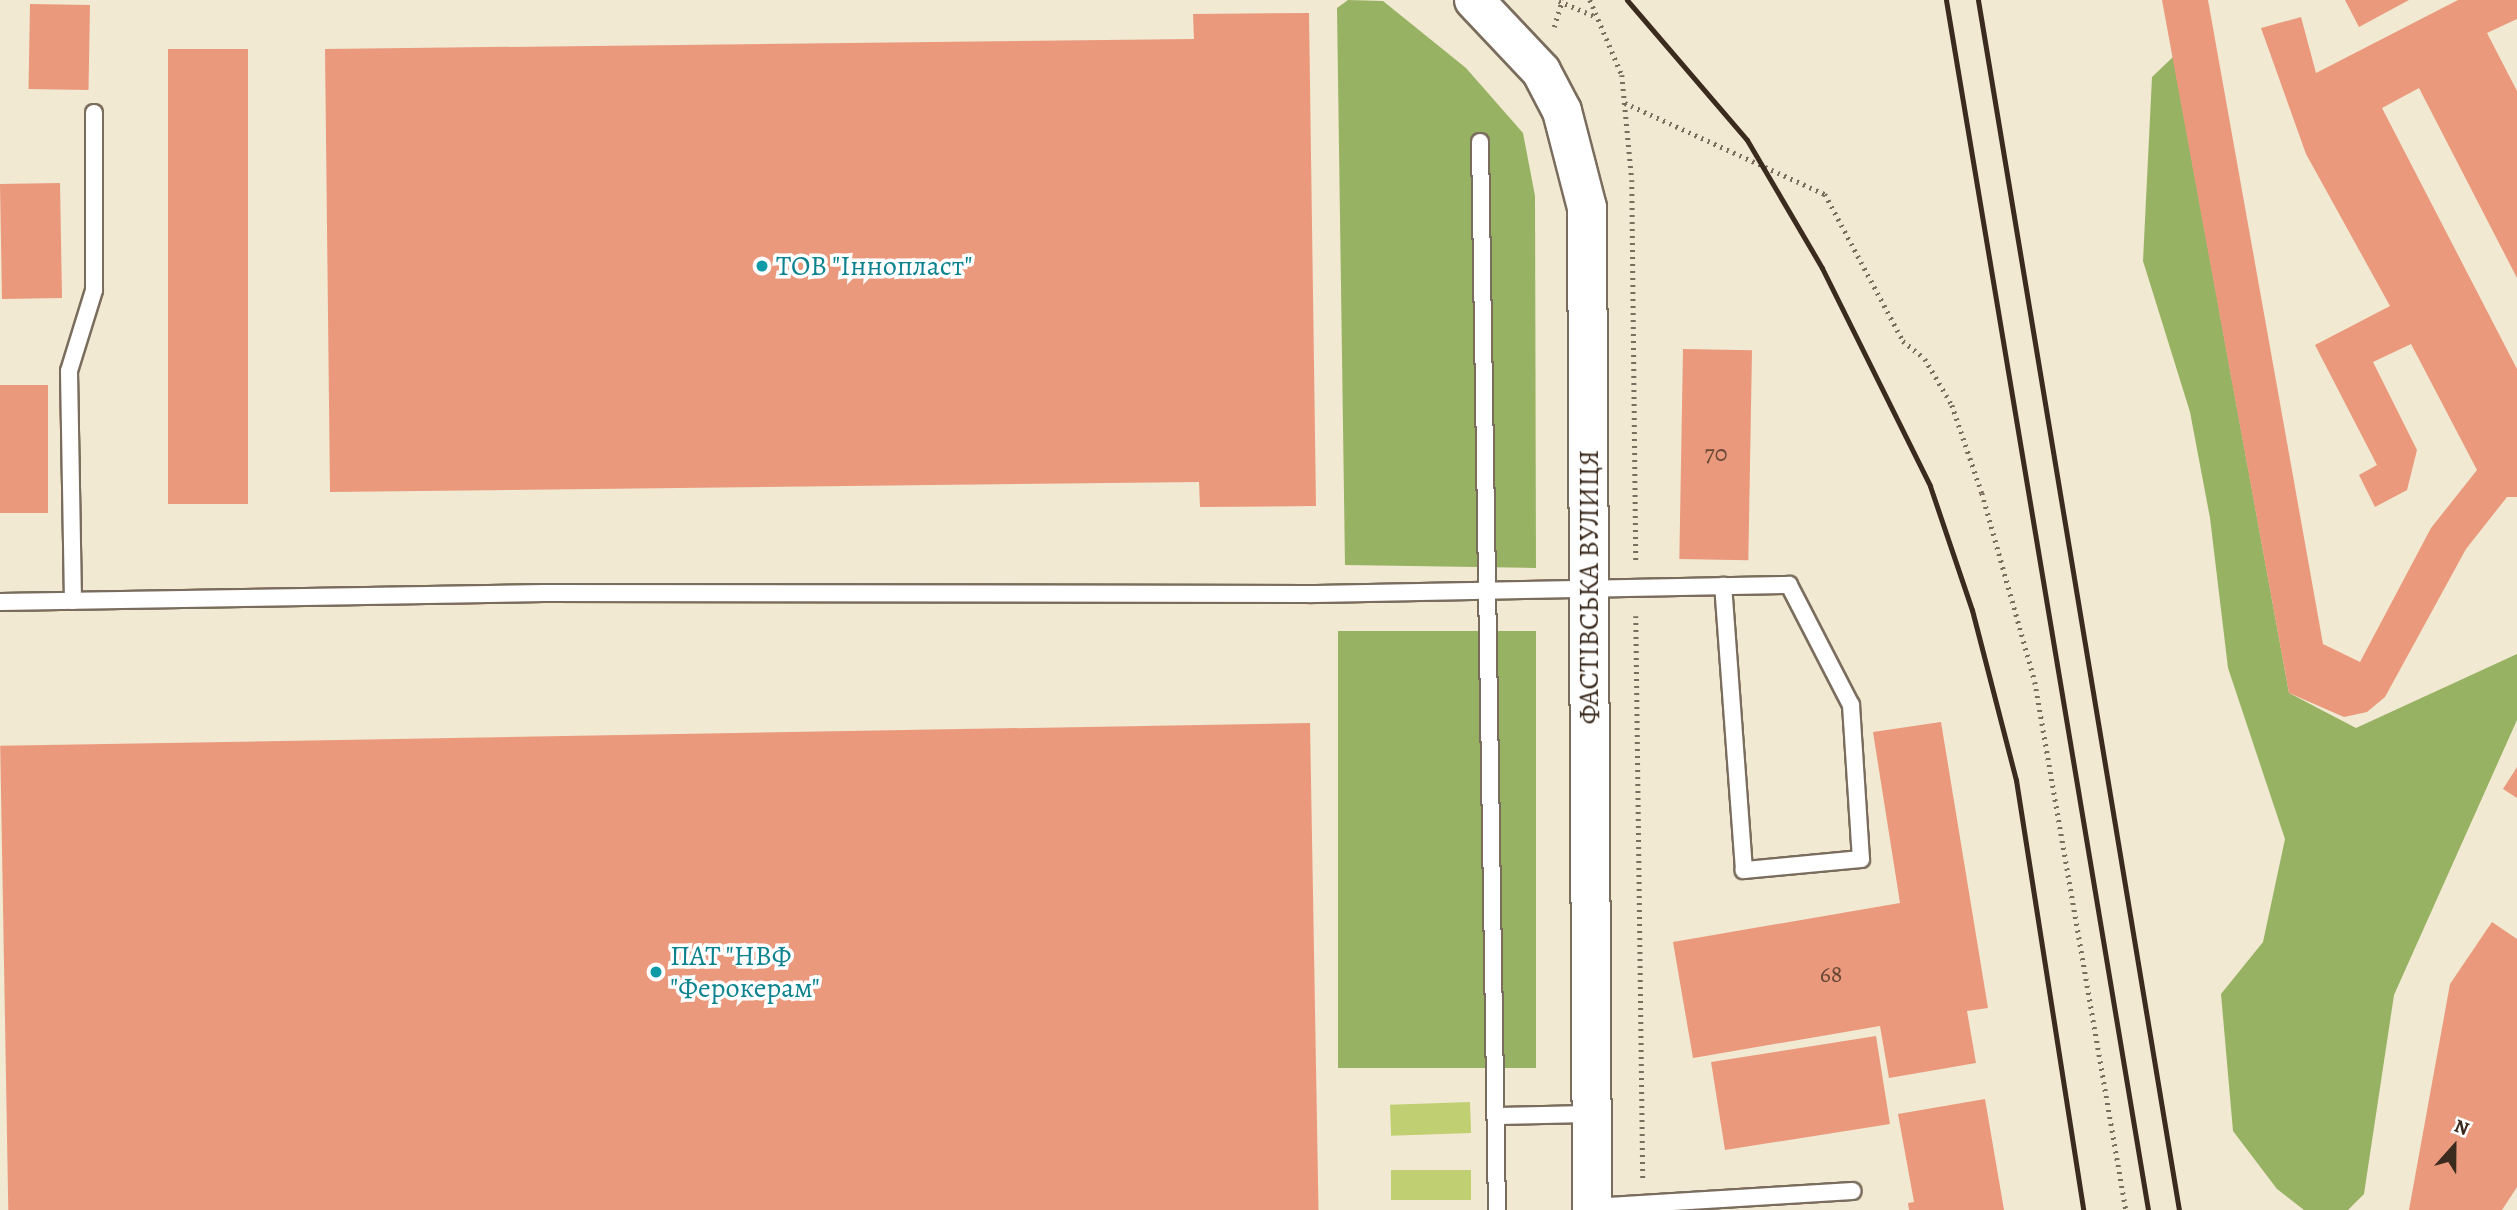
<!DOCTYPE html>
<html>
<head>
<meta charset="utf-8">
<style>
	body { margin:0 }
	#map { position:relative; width:2517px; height:1210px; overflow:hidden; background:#f1e9d1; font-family:Alegreya,serif }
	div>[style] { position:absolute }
	.green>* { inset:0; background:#c0cf71; transform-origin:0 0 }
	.forest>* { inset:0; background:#98b263; transform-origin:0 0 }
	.building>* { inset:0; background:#ea997d; transform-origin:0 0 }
	.path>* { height:4.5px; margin-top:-2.25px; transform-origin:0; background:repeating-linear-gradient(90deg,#7b6d5d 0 2px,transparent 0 7px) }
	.roads { filter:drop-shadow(2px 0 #7b6d5d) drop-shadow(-2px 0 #7b6d5d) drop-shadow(0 2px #7b6d5d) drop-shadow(0 -2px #7b6d5d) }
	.lane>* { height:16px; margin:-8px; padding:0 8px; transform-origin:8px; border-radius:8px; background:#fff }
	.secondary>* { height:38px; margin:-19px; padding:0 19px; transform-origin:19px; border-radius:19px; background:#fff }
	.rail>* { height:5px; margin:-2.5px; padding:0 2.5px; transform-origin:2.5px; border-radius:2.5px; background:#3b2a1e }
	.dots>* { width:19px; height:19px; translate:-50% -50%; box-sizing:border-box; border:4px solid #fff; border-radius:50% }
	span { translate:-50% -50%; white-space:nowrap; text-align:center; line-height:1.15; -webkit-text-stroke:7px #fff; paint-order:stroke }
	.number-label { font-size:24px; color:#674636 }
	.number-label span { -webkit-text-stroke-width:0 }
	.culture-label { font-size:28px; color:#0d838f }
	.left { translate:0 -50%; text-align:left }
	.street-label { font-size:28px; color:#3b2a1e }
	.north { position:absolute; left:2419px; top:1112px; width:70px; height:70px; -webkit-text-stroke:5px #fff; paint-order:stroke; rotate:21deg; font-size:19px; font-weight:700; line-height:28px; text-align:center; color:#3b2a1e }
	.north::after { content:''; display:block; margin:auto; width:24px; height:32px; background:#3b2a1e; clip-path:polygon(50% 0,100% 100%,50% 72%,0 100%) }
</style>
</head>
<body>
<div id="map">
	<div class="green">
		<div style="left:1470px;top:1102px;width:31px;height:80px;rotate:88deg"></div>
		<div style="left:1471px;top:1170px;width:30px;height:80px;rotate:90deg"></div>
	</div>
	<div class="forest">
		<div style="clip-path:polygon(1348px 0,1383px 1px,1466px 68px,1523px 133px,1535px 196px,1536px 568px,1345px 565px,1337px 8px)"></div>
		<div style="clip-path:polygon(2173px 57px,2289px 693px,2356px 728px,2517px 654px,2517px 720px,2394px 995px,2364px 1194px,2348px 1210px,2304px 1210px,2277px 1189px,2233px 1131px,2221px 994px,2263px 942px,2285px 839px,2228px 668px,2210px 518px,2190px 412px,2143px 261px,2152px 77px)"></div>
		<div style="left:1338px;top:631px;width:198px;height:437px"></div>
	</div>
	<div class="building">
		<div style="clip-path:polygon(2162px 0,2208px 0,2323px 644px,2360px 662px,2431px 528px,2477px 470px,2411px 344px,2373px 362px,2417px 450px,2407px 490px,2375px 507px,2359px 475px,2377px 465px,2315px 345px,2390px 306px,2306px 154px,2261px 28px,2301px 17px,2316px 73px,2458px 0,2517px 0,2517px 19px,2487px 33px,2517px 91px,2517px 278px,2419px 88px,2382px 108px,2517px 369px,2517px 497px,2507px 497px,2466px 549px,2385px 697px,2367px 712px,2344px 717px,2289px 693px)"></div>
		<div style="clip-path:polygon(2345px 0,2409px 0,2359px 27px)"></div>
		<div style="left:30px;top:4px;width:60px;height:85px;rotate:1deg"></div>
		<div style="clip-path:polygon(1309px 13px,1316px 506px,1200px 507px,1199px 482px,330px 492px,325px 49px,1194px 39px,1193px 14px)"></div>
		<div style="left:168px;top:49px;width:80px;height:455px"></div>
		<div style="left:60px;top:183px;width:115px;height:60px;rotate:89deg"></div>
		<div style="left:1683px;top:349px;width:69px;height:210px;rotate:1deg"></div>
		<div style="left:0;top:385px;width:48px;height:128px"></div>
		<div style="clip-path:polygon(1941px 722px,1988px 1008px,1967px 1011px,1976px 1063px,1889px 1078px,1880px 1026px,1693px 1058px,1673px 942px,1900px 903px,1873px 732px)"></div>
		<div style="left:1310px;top:723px;width:487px;height:1310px;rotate:89deg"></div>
		<div style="clip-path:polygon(2517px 767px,2517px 798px,2503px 789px)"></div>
		<div style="clip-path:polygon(2492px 922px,2517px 939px,2517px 1187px,2502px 1210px,2409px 1210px,2450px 984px)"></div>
		<div style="left:1876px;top:1036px;width:89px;height:167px;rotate:81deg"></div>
		<div style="clip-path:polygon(1985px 1099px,2004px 1210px,1909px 1210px,1908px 1203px,1914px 1202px,1898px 1114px)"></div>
	</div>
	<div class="path">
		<div style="left:1590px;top:0;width:82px;rotate:66.9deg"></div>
		<div style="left:1622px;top:75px;width:105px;rotate:84.6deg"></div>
		<div style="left:1632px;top:180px;width:382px;rotate:89.4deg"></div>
		<div style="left:1559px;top:1px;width:39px;rotate:23deg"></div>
		<div style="left:1554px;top:27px;width:28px;rotate:-73deg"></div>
		<div style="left:1625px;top:103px;width:220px;rotate:24.5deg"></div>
		<div style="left:1825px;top:194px;width:166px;rotate:62deg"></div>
		<div style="left:1903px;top:341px;width:28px;rotate:39deg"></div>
		<div style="left:1925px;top:359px;width:53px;rotate:59.6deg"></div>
		<div style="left:1952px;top:405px;width:93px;rotate:71.2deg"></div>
		<div style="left:1982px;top:493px;width:196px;rotate:74.3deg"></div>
		<div style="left:2035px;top:682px;width:536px;rotate:80.22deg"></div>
		<div style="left:1636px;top:616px;width:562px;rotate:89.29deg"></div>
	</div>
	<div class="roads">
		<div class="lane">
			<div style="left:1480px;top:142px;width:1068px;rotate:89.09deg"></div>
			<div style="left:73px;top:601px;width:230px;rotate:-91deg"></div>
			<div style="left:69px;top:371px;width:85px;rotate:-72.8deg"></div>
			<div style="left:94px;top:290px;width:177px;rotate:-90deg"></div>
			<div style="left:0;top:602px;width:544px;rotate:-0.95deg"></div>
			<div style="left:544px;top:593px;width:767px;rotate:0.07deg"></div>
			<div style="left:1311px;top:594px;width:478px;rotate:-1.1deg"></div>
			<div style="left:1789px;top:585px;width:135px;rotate:62.7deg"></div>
			<div style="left:1851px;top:705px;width:154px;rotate:86.3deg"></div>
			<div style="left:1861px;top:859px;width:118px;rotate:174.6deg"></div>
			<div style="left:1744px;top:870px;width:285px;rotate:-94.2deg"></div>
			<div style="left:1496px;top:1116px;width:95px;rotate:-1.2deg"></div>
			<div style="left:1592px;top:1207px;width:261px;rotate:-3.5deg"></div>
		</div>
		<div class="secondary">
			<div style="left:1474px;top:0;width:98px;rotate:46.7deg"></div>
			<div style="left:1541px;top:71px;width:45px;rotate:62.3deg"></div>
			<div style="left:1562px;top:111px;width:100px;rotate:75.5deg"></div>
			<div style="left:1587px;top:208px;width:1002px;rotate:89.71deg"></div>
		</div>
	</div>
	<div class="rail">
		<div style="left:1627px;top:0;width:184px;rotate:49.4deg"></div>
		<div style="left:1747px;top:140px;width:148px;rotate:59.6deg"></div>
		<div style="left:1822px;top:268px;width:243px;rotate:63.6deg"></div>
		<div style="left:1930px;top:486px;width:131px;rotate:71.3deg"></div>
		<div style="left:1972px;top:610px;width:176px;rotate:75.5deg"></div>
		<div style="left:2016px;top:780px;width:435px;rotate:81.1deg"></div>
		<div style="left:1946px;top:0;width:1227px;rotate:80.52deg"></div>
		<div style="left:1978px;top:0;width:1227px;rotate:80.57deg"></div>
	</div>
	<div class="dots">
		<div style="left:762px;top:266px;background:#0f9aa8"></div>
		<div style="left:656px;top:972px;background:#0f9aa8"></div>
	</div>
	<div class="number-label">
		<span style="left:1716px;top:454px">70</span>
		<span style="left:1831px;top:975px">68</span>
	</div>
	<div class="culture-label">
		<span class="left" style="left:776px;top:266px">ТОВ "Іннопласт"</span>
		<span class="left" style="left:670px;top:972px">ПАТ "НВФ<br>"Ферокерам"</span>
	</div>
	<div class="street-label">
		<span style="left:1589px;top:587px;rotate:-90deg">ФАСТІВСЬКА ВУЛИЦЯ</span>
	</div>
	<div class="north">N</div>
</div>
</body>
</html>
